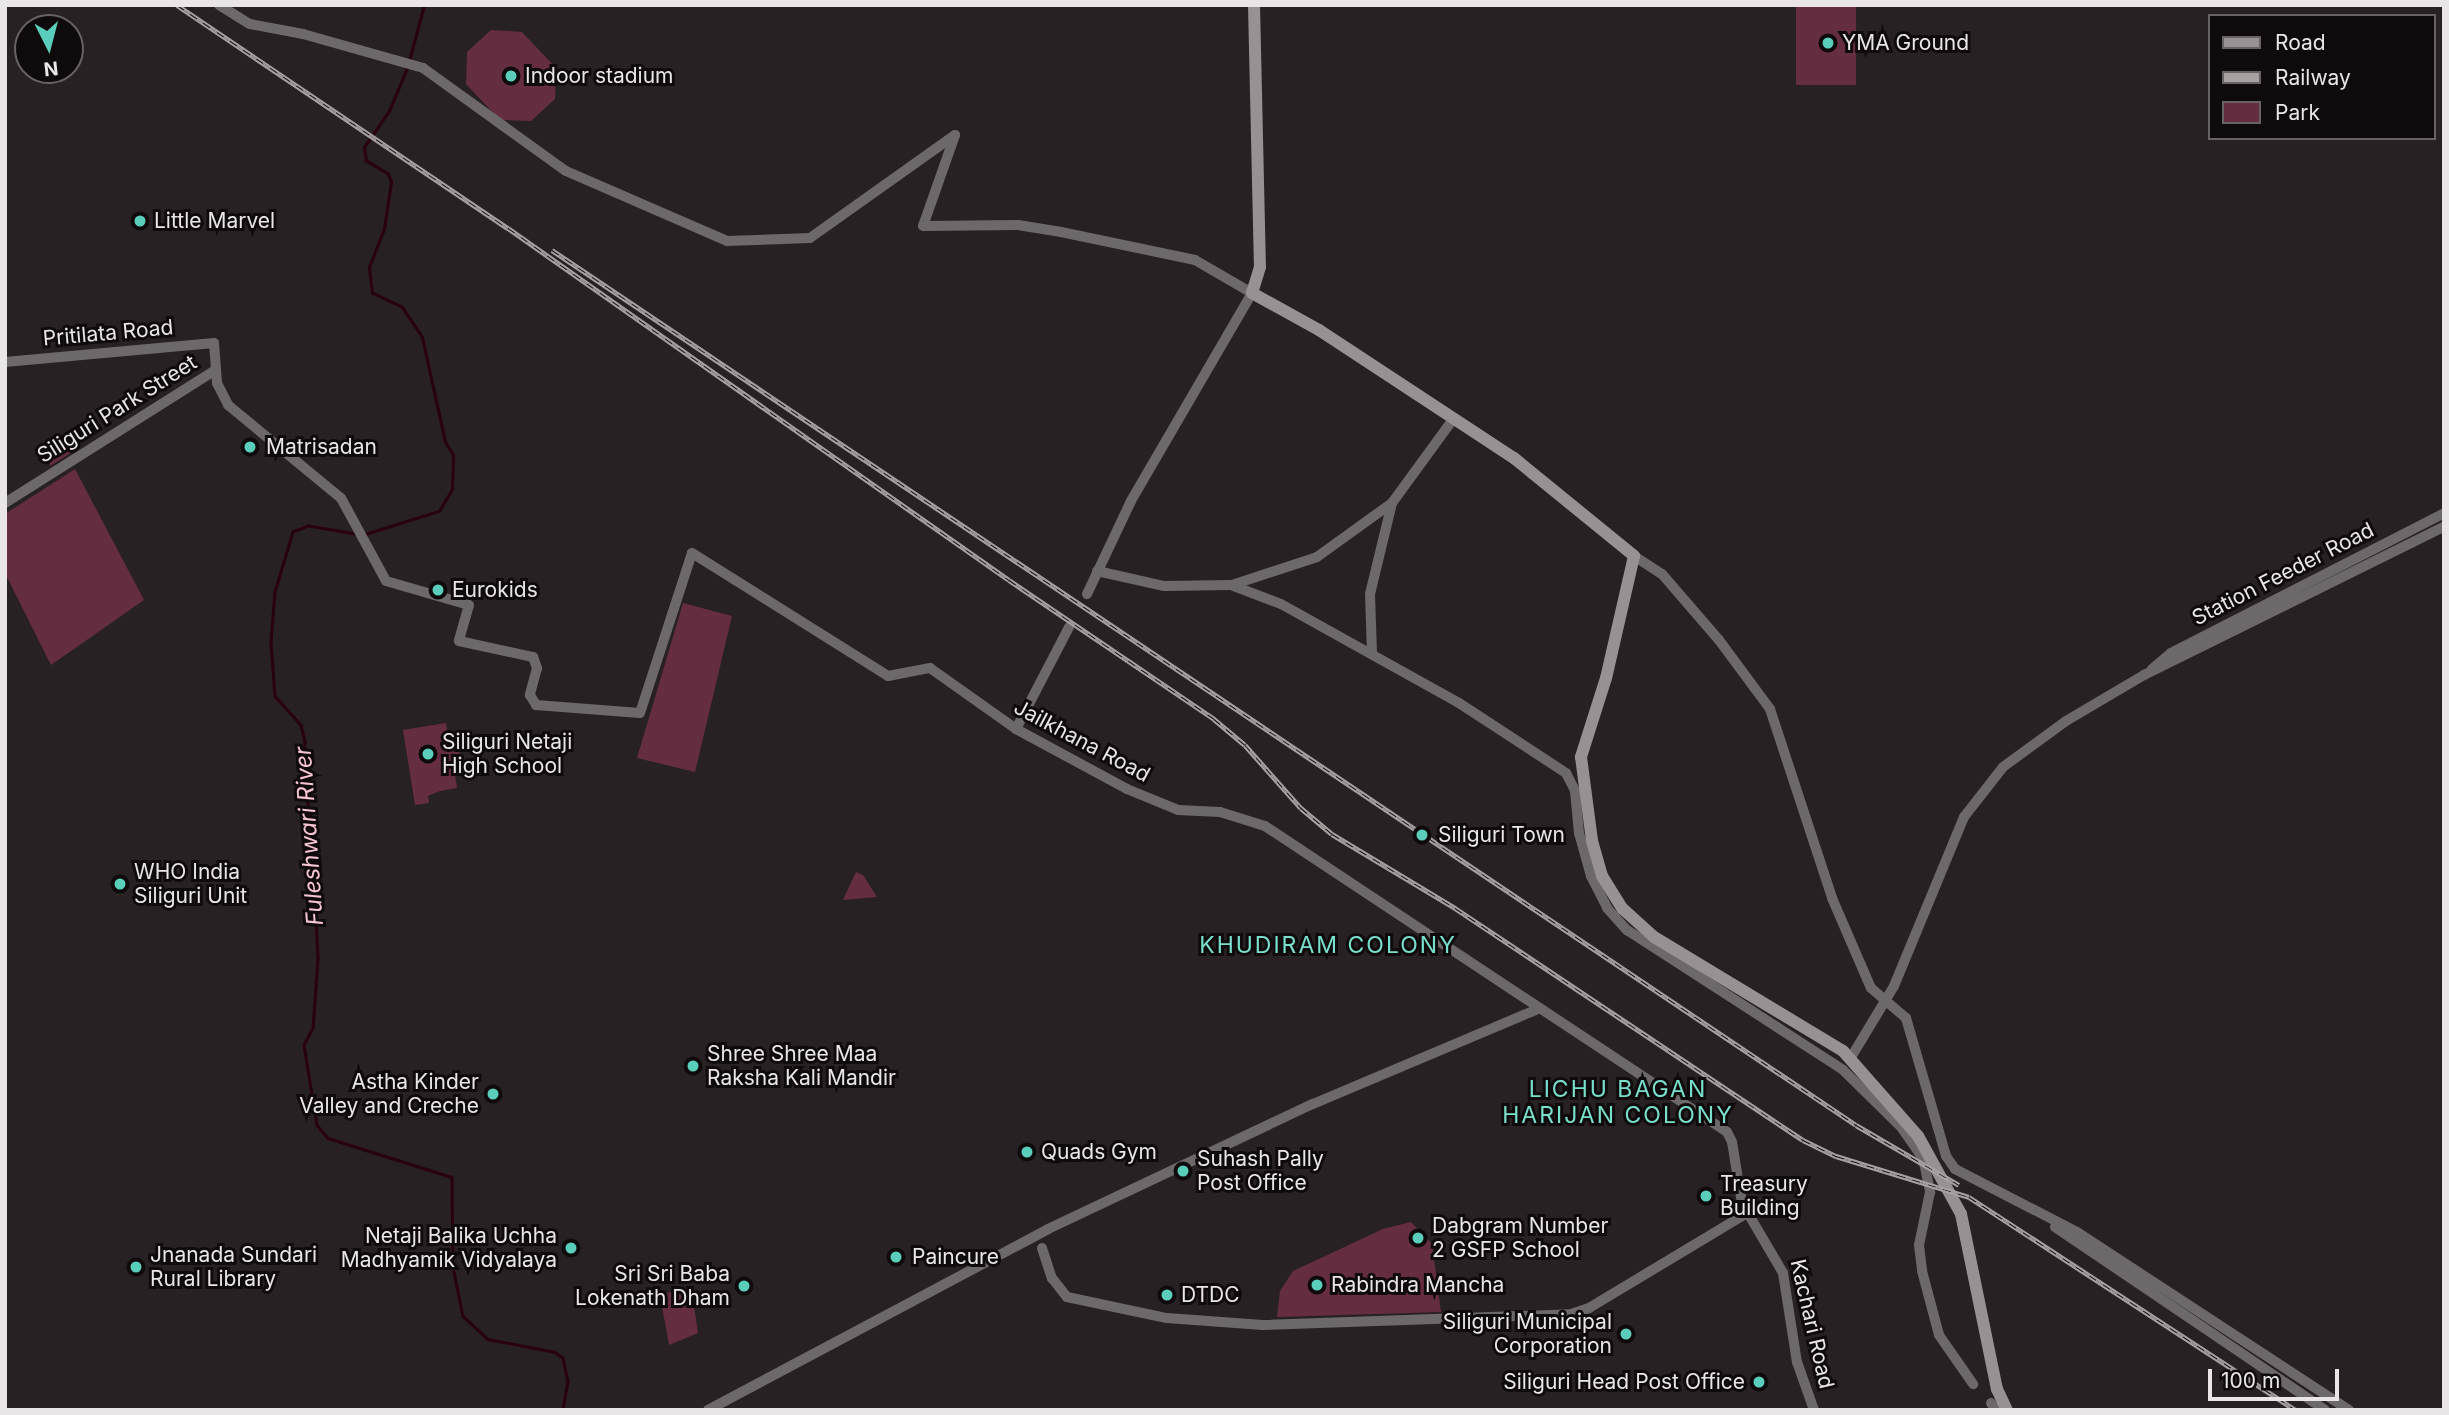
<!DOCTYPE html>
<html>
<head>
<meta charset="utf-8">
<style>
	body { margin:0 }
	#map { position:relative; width:2449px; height:1415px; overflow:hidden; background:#282123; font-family:Inter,sans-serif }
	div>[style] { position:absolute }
	.green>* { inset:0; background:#652d40; transform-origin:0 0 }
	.stream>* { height:2.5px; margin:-1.25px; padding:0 1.25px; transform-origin:1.25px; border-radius:1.25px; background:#290010 }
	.tertiary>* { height:10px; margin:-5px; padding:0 5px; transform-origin:5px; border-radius:5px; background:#6d696a }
	.secondary>* { height:12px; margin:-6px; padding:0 6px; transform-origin:6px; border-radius:6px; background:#989193 }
	.rail>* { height:5px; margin-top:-2.5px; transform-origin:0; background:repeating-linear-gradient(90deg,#0f0b0c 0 8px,#a7a1a2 0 16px); box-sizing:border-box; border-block:2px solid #a7a1a2 }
	.dots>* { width:19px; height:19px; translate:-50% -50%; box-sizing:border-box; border:4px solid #0f0b0c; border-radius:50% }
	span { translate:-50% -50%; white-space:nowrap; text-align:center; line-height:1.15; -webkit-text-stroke:6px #0f0b0c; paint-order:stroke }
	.poi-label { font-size:21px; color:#eae5e6 }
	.left { translate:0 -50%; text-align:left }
	.right { translate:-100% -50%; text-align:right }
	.street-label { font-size:21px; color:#eae5e6 }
	.water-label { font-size:23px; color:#f8c5d2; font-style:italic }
	.neighbourhood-label { font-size:23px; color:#79dfcd; letter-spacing:2px }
	.frame { position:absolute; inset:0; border:7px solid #eae5e6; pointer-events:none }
	.legend { position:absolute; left:2208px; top:14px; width:228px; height:126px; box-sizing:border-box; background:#0f0b0c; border:2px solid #676263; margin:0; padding:9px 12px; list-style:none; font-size:21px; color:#eae5e6 }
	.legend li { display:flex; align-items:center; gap:14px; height:35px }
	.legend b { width:35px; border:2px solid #676263 }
	.north { position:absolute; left:14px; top:14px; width:70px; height:70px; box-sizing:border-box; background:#0f0b0c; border:2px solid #676263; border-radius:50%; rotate:174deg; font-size:19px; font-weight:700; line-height:28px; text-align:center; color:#eae5e6 }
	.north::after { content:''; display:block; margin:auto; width:24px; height:32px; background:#5bcebb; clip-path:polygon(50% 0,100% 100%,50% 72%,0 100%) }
	.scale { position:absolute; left:2208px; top:1369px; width:131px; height:32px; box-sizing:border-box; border:4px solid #eae5e6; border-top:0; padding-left:9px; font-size:21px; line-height:24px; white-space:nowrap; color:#eae5e6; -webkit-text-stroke:5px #0f0b0c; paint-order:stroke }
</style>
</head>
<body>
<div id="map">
	<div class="green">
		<div style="left:1796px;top:5px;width:60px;height:80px"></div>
		<div style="clip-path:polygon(491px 30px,522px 32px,556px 68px,555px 99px,531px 121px,500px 120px,466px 84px,467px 52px)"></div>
		<div style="clip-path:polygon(80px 447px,50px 466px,49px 452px)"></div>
		<div style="clip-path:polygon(75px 469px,144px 600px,51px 665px,5px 573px,5px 514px)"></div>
		<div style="clip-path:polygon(683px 603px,732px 616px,695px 772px,637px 758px)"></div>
		<div style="clip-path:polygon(446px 723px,449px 743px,458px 742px,462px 767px,454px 768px,457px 788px,440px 791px,428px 796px,429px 803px,415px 805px,403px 730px)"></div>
		<div style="clip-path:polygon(856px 872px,863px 875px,877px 897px,843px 900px)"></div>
		<div style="clip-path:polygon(1411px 1222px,1432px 1244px,1441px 1312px,1277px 1317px,1280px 1291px,1293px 1271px,1383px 1229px)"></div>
		<div style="clip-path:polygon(691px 1286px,698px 1333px,669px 1345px,660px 1295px)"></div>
	</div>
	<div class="stream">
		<div style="left:409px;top:61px;width:58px;rotate:-75deg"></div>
		<div style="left:355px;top:534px;width:48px;rotate:-170.3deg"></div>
		<div style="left:308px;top:526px;width:16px;rotate:158deg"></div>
		<div style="left:293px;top:532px;width:63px;rotate:106.7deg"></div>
		<div style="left:275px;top:592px;width:50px;rotate:94.6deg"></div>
		<div style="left:271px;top:642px;width:54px;rotate:85.8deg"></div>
		<div style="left:275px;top:696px;width:39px;rotate:48deg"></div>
		<div style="left:301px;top:725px;width:16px;rotate:76deg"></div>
		<div style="left:305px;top:741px;width:36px;rotate:93deg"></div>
		<div style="left:303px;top:777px;width:43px;rotate:79.2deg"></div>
		<div style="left:311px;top:819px;width:140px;rotate:87.1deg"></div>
		<div style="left:318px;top:959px;width:69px;rotate:94.1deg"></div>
		<div style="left:313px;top:1028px;width:19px;rotate:118deg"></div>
		<div style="left:304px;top:1045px;width:81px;rotate:80.8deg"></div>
		<div style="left:317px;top:1125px;width:17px;rotate:50deg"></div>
		<div style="left:328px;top:1138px;width:130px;rotate:17.5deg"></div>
		<div style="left:452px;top:1177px;width:90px;rotate:89.4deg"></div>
		<div style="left:453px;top:1267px;width:50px;rotate:78.5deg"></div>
		<div style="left:463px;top:1316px;width:34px;rotate:43deg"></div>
		<div style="left:488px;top:1339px;width:68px;rotate:11deg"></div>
		<div style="left:555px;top:1352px;width:10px;rotate:37deg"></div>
		<div style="left:563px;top:1358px;width:24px;rotate:78deg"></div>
		<div style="left:568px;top:1381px;width:29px;rotate:100deg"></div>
		<div style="left:365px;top:534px;width:77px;rotate:-17.3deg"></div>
		<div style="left:439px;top:511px;width:26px;rotate:-59deg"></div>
		<div style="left:452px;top:489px;width:34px;rotate:-88deg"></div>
		<div style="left:453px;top:455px;width:15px;rotate:-122deg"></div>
		<div style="left:445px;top:442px;width:107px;rotate:-102.4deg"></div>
		<div style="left:422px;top:337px;width:36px;rotate:-124deg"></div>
		<div style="left:402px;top:307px;width:33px;rotate:-155deg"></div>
		<div style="left:372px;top:293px;width:26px;rotate:-97deg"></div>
		<div style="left:369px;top:267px;width:41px;rotate:-68.5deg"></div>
		<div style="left:384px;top:229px;width:48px;rotate:-81.5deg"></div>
		<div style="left:391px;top:182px;width:9px;rotate:-111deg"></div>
		<div style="left:388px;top:174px;width:26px;rotate:-149deg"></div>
		<div style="left:366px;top:161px;width:14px;rotate:-98deg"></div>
		<div style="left:364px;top:147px;width:44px;rotate:-55.2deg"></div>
		<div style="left:389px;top:111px;width:47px;rotate:-67.3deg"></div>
	</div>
	<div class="tertiary">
		<div style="left:219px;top:5px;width:36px;rotate:32deg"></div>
		<div style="left:250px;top:24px;width:54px;rotate:10.7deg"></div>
		<div style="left:303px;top:34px;width:125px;rotate:15.8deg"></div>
		<div style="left:423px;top:68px;width:176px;rotate:35.8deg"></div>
		<div style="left:566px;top:171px;width:176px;rotate:23.5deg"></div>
		<div style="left:727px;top:241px;width:83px;rotate:-2.1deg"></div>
		<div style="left:810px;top:238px;width:178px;rotate:-35.4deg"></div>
		<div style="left:955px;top:135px;width:96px;rotate:109.4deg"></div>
		<div style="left:923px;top:226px;width:95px;rotate:-0.6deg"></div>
		<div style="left:1018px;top:225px;width:44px;rotate:9.2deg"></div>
		<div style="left:1061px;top:232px;width:137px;rotate:11.8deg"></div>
		<div style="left:1195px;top:260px;width:66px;rotate:30.1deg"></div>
		<div style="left:1252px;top:293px;width:241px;rotate:120.2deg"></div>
		<div style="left:1131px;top:501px;width:103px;rotate:115.3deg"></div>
		<div style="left:5px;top:362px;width:210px;rotate:-5.2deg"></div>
		<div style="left:214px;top:343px;width:40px;rotate:85.7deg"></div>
		<div style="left:217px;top:383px;width:25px;rotate:63deg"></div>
		<div style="left:228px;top:405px;width:146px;rotate:39.5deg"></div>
		<div style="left:341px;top:498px;width:94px;rotate:61.5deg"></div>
		<div style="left:386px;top:581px;width:86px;rotate:16.1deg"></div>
		<div style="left:469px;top:605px;width:37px;rotate:106deg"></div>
		<div style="left:459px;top:641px;width:76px;rotate:12.2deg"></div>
		<div style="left:533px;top:657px;width:12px;rotate:70deg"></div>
		<div style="left:537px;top:668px;width:28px;rotate:105deg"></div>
		<div style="left:530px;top:695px;width:12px;rotate:59deg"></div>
		<div style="left:536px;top:705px;width:104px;rotate:4.4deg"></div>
		<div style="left:640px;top:713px;width:168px;rotate:-72deg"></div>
		<div style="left:692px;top:553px;width:231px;rotate:32.1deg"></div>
		<div style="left:888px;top:676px;width:43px;rotate:-10.8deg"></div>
		<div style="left:930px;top:668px;width:105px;rotate:35.3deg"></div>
		<div style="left:1016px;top:729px;width:126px;rotate:28.4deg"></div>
		<div style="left:1127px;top:789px;width:55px;rotate:22.4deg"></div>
		<div style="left:1178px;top:810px;width:42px;rotate:2.7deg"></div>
		<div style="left:1220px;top:812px;width:47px;rotate:17.3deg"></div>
		<div style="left:1265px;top:826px;width:554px;rotate:33.52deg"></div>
		<div style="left:1727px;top:1132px;width:11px;rotate:63deg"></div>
		<div style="left:1732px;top:1142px;width:62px;rotate:80.7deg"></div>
		<div style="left:1742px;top:1203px;width:81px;rotate:59.6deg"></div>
		<div style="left:1783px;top:1273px;width:90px;rotate:81.1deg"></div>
		<div style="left:1797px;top:1362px;width:51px;rotate:70.5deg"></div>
		<div style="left:5px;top:503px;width:249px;rotate:-32.3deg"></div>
		<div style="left:1634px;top:556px;width:33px;rotate:33deg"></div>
		<div style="left:1662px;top:574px;width:87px;rotate:49.2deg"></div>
		<div style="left:1719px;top:640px;width:86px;rotate:53.5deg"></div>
		<div style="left:1770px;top:709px;width:199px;rotate:71.8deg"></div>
		<div style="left:1832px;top:898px;width:98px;rotate:66.6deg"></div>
		<div style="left:1871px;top:988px;width:46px;rotate:40.6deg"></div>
		<div style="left:1906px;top:1018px;width:144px;rotate:73.8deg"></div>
		<div style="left:1946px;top:1156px;width:16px;rotate:55deg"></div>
		<div style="left:1955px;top:1169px;width:137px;rotate:27.3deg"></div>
		<div style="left:2077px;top:1232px;width:325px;rotate:33.2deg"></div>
		<div style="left:1097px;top:571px;width:69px;rotate:12.6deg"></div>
		<div style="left:1164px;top:586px;width:67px;rotate:-0.9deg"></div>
		<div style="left:1231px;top:585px;width:53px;rotate:20.8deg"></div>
		<div style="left:1281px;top:604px;width:204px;rotate:29.1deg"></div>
		<div style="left:1459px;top:703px;width:128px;rotate:33.2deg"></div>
		<div style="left:1566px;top:773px;width:20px;rotate:63deg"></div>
		<div style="left:1575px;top:791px;width:42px;rotate:84.6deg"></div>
		<div style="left:1579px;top:833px;width:45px;rotate:74.4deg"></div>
		<div style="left:1591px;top:876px;width:36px;rotate:63deg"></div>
		<div style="left:1607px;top:908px;width:30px;rotate:48deg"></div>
		<div style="left:1627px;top:930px;width:257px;rotate:32.9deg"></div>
		<div style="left:1843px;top:1070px;width:81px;rotate:44.5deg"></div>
		<div style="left:1901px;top:1127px;width:38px;rotate:55deg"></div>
		<div style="left:1923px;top:1158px;width:35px;rotate:78deg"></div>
		<div style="left:1930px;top:1192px;width:54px;rotate:101.7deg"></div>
		<div style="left:1919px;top:1245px;width:26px;rotate:83deg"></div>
		<div style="left:1922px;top:1271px;width:66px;rotate:75.1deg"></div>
		<div style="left:1939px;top:1335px;width:60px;rotate:55.2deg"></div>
		<div style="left:1232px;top:585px;width:89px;rotate:-18.2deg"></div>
		<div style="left:1317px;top:557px;width:92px;rotate:-35.8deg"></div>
		<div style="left:1372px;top:654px;width:60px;rotate:-91.9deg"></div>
		<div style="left:1370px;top:594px;width:94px;rotate:-76.4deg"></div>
		<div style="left:1392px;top:503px;width:105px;rotate:-53.9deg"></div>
		<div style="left:2152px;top:669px;width:25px;rotate:-40deg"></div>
		<div style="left:2171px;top:653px;width:307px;rotate:-27.1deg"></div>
		<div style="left:1016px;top:729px;width:115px;rotate:-62.5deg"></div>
		<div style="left:1850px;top:1059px;width:85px;rotate:-58.9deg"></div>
		<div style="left:1894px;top:986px;width:183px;rotate:-67.5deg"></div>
		<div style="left:1964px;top:817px;width:63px;rotate:-52deg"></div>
		<div style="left:2003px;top:767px;width:78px;rotate:-36.1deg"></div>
		<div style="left:2066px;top:721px;width:91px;rotate:-30.5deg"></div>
		<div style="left:2144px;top:675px;width:335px;rotate:-26.3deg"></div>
		<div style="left:2055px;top:1227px;width:326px;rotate:34.1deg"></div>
		<div style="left:1042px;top:1248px;width:32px;rotate:72deg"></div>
		<div style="left:1052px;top:1278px;width:24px;rotate:52deg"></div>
		<div style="left:1067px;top:1297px;width:102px;rotate:11.9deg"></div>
		<div style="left:1167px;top:1318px;width:96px;rotate:4.2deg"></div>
		<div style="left:1263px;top:1325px;width:308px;rotate:-2deg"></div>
		<div style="left:1571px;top:1314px;width:19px;rotate:-18deg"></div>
		<div style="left:1589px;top:1308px;width:184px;rotate:-31deg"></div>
		<div style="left:1991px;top:1403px;width:9px;rotate:54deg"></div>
		<div style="left:708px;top:1410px;width:385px;rotate:-28deg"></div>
		<div style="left:1048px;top:1229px;width:293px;rotate:-25.3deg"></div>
		<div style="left:1313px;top:1104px;width:242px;rotate:-22.9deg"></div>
	</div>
	<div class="secondary">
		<div style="left:1254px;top:5px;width:262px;rotate:88.7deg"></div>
		<div style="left:1260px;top:267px;width:27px;rotate:107deg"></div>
		<div style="left:1252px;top:293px;width:77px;rotate:28.9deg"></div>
		<div style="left:1319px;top:330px;width:233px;rotate:33.3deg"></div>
		<div style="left:1514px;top:458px;width:155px;rotate:39.2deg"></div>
		<div style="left:1634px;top:556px;width:125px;rotate:102.9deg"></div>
		<div style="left:1606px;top:678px;width:83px;rotate:107.6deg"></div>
		<div style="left:1581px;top:757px;width:85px;rotate:82.5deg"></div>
		<div style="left:1592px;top:841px;width:36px;rotate:74deg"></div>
		<div style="left:1602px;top:876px;width:39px;rotate:58deg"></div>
		<div style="left:1623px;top:909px;width:42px;rotate:42.1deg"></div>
		<div style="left:1654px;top:937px;width:221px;rotate:31.1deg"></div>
		<div style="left:1843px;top:1051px;width:113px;rotate:48.6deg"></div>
		<div style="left:1918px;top:1136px;width:89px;rotate:61.1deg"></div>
		<div style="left:1961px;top:1214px;width:179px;rotate:78.4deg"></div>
		<div style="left:1997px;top:1389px;width:23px;rotate:65deg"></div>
	</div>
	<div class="rail">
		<div style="left:177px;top:5px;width:399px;rotate:34deg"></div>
		<div style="left:508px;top:228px;width:612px;rotate:35.09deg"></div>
		<div style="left:1009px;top:580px;width:248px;rotate:34.1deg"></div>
		<div style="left:1214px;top:719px;width:40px;rotate:40deg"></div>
		<div style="left:1245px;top:745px;width:84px;rotate:48.4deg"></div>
		<div style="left:1301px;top:808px;width:40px;rotate:40deg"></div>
		<div style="left:1332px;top:834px;width:144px;rotate:31deg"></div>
		<div style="left:1455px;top:908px;width:418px;rotate:33.7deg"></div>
		<div style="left:1803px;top:1140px;width:37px;rotate:26deg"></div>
		<div style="left:1836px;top:1156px;width:139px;rotate:17.1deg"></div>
		<div style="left:1969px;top:1197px;width:390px;rotate:33.1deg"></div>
		<div style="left:552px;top:250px;width:1570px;rotate:33.86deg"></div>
		<div style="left:1856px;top:1125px;width:119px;rotate:30.2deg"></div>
	</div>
	<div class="dots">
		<div style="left:1828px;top:43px;background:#5bcebb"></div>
		<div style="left:511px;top:76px;background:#5bcebb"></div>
		<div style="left:140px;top:221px;background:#5bcebb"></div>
		<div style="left:250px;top:447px;background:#5bcebb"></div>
		<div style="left:438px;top:590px;background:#5bcebb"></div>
		<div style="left:428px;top:754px;background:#5bcebb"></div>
		<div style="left:1422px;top:835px;background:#5bcebb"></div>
		<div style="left:120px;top:884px;background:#5bcebb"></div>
		<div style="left:693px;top:1066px;background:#5bcebb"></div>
		<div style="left:493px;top:1094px;background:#5bcebb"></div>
		<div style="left:1027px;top:1152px;background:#5bcebb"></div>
		<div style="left:1183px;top:1171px;background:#5bcebb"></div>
		<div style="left:1706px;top:1196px;background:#5bcebb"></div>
		<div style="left:1418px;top:1238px;background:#5bcebb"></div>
		<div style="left:571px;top:1248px;background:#5bcebb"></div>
		<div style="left:896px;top:1257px;background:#5bcebb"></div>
		<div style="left:136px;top:1267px;background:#5bcebb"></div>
		<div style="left:1317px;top:1285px;background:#5bcebb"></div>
		<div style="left:744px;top:1286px;background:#5bcebb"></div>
		<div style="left:1167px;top:1295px;background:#5bcebb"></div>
		<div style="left:1626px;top:1334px;background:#5bcebb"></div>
		<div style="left:1759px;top:1382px;background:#5bcebb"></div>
	</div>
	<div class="poi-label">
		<span class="left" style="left:1842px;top:43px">YMA Ground</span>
		<span class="left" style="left:525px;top:76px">Indoor stadium</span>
		<span class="left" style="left:154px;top:221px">Little Marvel</span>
		<span class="left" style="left:266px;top:447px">Matrisadan</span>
		<span class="left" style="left:452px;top:590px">Eurokids</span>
		<span class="left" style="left:442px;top:754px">Siliguri Netaji<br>High School</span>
		<span class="left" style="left:1438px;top:835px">Siliguri Town</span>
		<span class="left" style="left:134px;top:884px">WHO India<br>Siliguri Unit</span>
		<span class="left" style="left:707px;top:1066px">Shree Shree Maa<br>Raksha Kali Mandir</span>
		<span class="right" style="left:479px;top:1094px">Astha Kinder<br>Valley and Creche</span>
		<span class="left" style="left:1041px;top:1152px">Quads Gym</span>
		<span class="left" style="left:1197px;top:1171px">Suhash Pally<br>Post Office</span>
		<span class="left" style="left:1720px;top:1196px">Treasury<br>Building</span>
		<span class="left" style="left:1432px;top:1238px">Dabgram Number<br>2 GSFP School</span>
		<span class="right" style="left:557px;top:1248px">Netaji Balika Uchha<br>Madhyamik Vidyalaya</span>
		<span class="left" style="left:150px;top:1267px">Jnanada Sundari<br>Rural Library</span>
		<span class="left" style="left:912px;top:1257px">Paincure</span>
		<span class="right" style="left:730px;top:1286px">Sri Sri Baba<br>Lokenath Dham</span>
		<span class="left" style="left:1331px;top:1285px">Rabindra Mancha</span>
		<span class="left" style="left:1181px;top:1295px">DTDC</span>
		<span class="right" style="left:1612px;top:1334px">Siliguri Municipal<br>Corporation</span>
		<span class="right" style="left:1745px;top:1382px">Siliguri Head Post Office</span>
	</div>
	<div class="street-label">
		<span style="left:108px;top:333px;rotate:-5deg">Pritilata Road</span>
		<span style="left:117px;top:409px;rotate:-32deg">Siliguri Park Street</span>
		<span style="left:2283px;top:574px;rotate:-27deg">Station Feeder Road</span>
		<span style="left:1082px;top:741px;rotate:28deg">Jailkhana Road</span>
		<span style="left:1812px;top:1324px;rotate:77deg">Kachari Road</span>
	</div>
	<div class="water-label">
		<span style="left:309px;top:836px;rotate:-94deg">Fuleshwari River</span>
	</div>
	<div class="neighbourhood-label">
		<span style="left:1328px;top:945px">KHUDIRAM COLONY</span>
		<span style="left:1618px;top:1102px">LICHU BAGAN<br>HARIJAN COLONY</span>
	</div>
	<div class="frame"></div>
	<ul class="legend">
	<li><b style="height:9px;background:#989193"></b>Road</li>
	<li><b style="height:9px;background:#a7a1a2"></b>Railway</li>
	<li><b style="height:19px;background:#652d40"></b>Park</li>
	</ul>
	<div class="north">N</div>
	<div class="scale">100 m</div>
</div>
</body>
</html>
